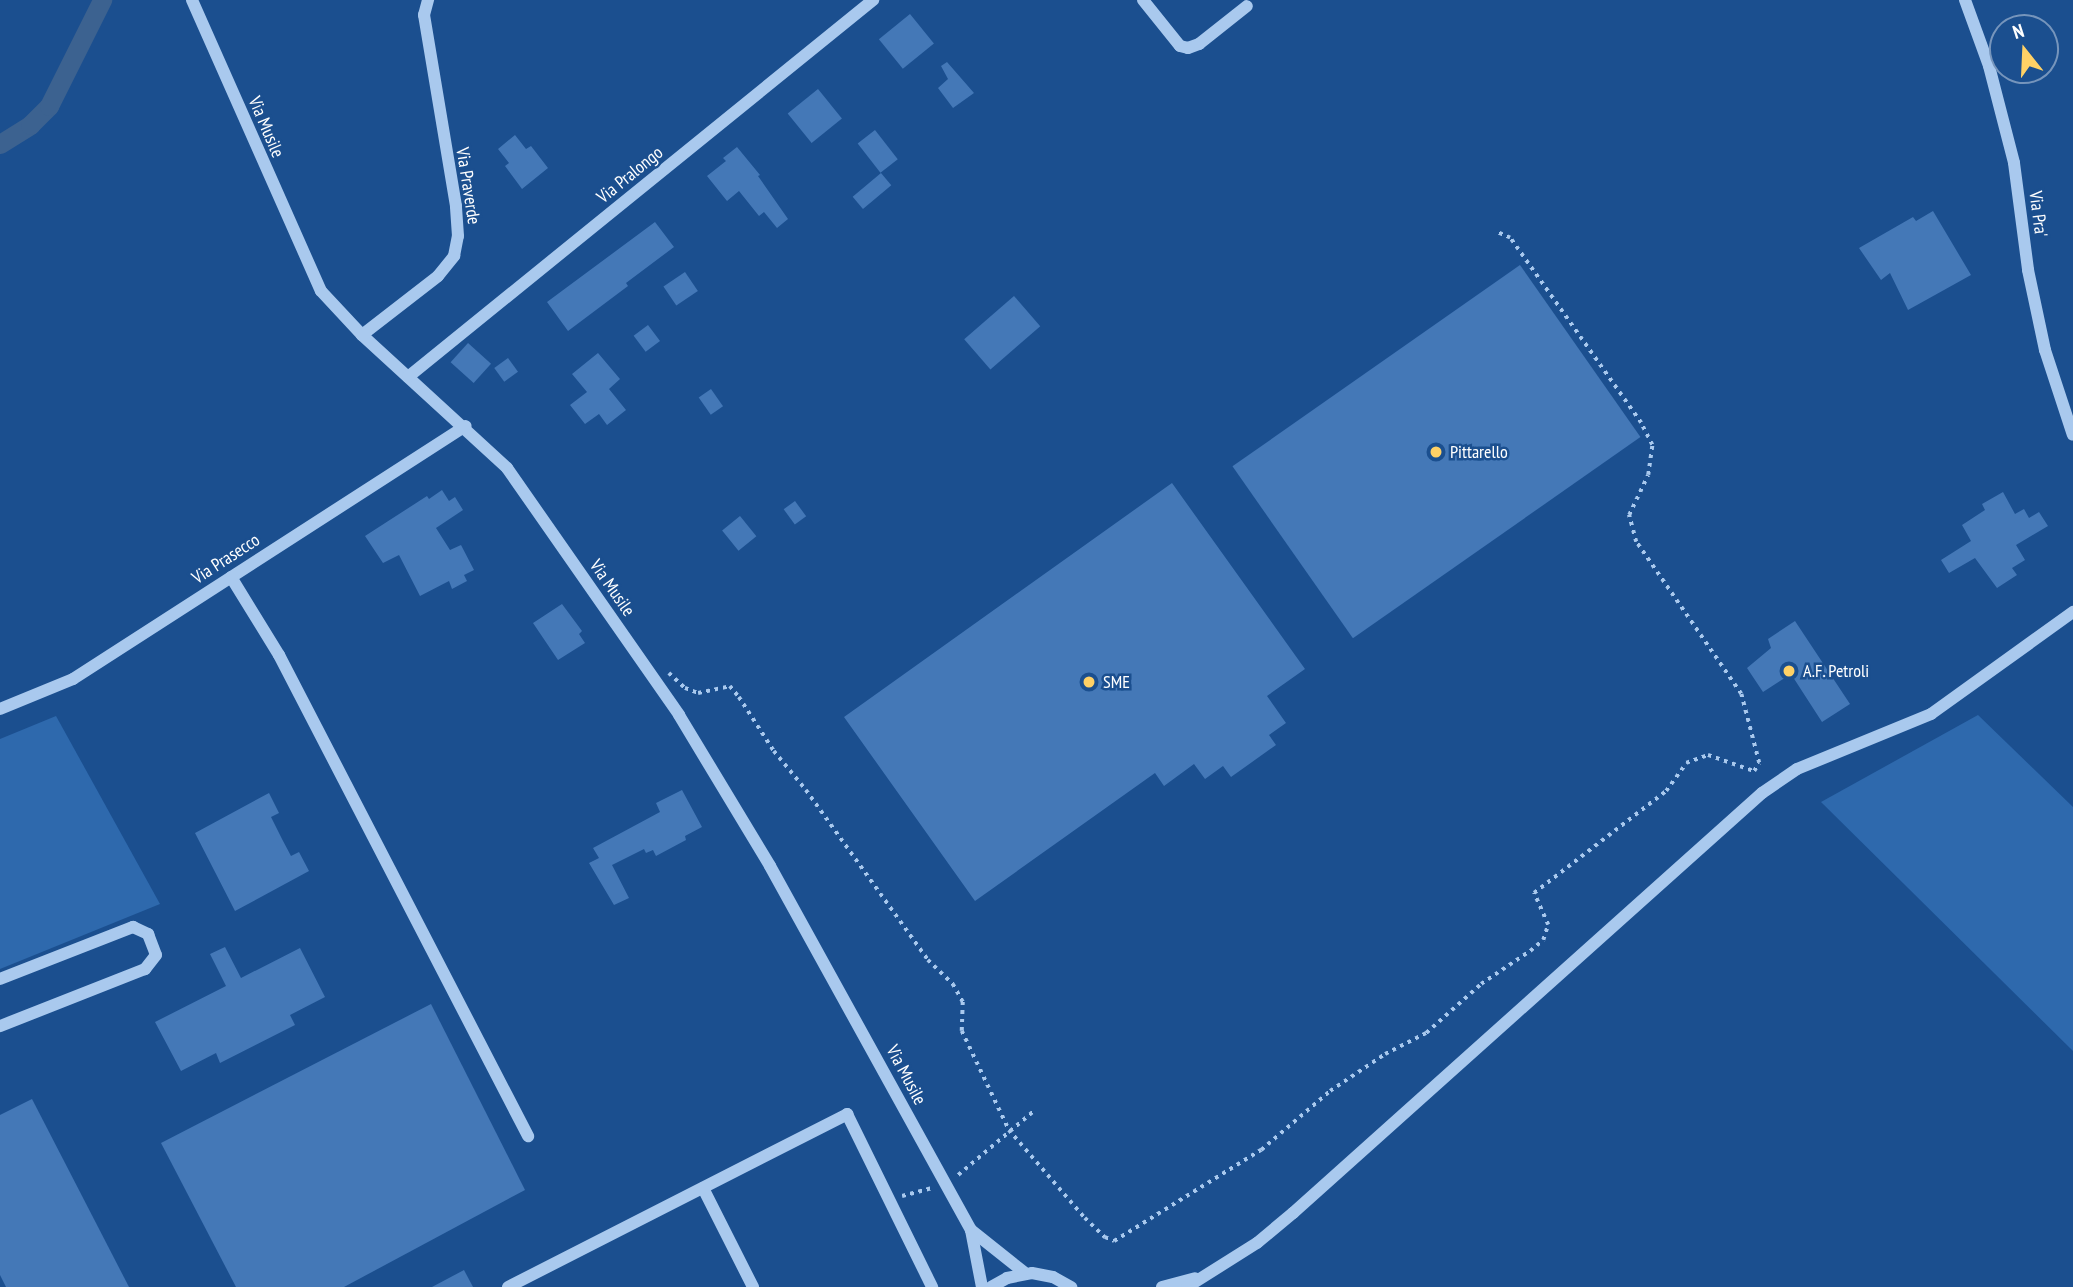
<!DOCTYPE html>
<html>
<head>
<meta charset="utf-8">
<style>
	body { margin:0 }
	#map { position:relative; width:2073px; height:1287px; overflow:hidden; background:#1b4f8f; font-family:"PT Sans Narrow",sans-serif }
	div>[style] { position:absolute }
	.green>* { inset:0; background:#2e69ad }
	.canal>* { height:19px; margin:-9.5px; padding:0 9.5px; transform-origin:9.5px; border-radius:9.5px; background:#3c6290 }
	.building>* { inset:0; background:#4478b7; transform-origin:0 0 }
	.path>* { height:3.5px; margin-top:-1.75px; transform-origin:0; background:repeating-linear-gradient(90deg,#a9c9ee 0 3.5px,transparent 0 8.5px) }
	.minor>* { height:12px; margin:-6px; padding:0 6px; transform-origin:6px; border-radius:6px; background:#a9c9ee }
	.dots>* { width:19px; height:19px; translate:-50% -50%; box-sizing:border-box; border:4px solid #1b4f8f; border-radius:50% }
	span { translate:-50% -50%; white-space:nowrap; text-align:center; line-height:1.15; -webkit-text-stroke:5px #1b4f8f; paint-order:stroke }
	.street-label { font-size:18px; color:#fff }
	.poi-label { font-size:18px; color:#fff }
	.left { translate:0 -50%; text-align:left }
	.north { position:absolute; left:1989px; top:14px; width:70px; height:70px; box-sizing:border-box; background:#1b4f8f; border:2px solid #7695bc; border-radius:50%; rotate:342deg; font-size:19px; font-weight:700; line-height:28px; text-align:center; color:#fff }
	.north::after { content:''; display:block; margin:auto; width:24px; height:32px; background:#ffd166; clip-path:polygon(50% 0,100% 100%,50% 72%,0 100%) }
</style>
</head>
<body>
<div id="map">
	<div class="green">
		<div style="clip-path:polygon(1978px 715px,2073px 807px,2073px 1051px,1821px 802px)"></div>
		<div style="clip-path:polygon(56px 716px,160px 904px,0 969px,0 739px)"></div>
	</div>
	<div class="canal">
		<div style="left:0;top:144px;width:36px;rotate:-32deg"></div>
		<div style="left:30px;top:125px;width:27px;rotate:-45deg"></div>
		<div style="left:49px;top:106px;width:119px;rotate:-63.4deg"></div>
	</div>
	<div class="building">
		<div style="left:910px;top:14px;width:38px;height:40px;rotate:51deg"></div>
		<div style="clip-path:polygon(947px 62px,974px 93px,953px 108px,938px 88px,948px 79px,941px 66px)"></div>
		<div style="left:818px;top:89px;width:38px;height:39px;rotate:51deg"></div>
		<div style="left:875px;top:130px;width:37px;height:22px;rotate:52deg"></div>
		<div style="clip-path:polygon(515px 135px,526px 149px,531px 146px,548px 168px,522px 189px,505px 166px,509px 163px,498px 149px)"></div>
		<div style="clip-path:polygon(737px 147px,760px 175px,758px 176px,788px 219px,777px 228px,764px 212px,759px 216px,739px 191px,727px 201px,707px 176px,726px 161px,723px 158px)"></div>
		<div style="left:881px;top:173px;width:16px;height:37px;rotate:50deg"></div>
		<div style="clip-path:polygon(1933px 211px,1971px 275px,1908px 310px,1890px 273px,1881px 280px,1859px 248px,1913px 217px,1916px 221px)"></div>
		<div style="clip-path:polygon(655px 222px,674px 247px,626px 283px,628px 286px,568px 331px,547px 302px)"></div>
		<div style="left:1520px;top:265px;width:210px;height:351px;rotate:55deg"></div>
		<div style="left:685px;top:272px;width:23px;height:26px;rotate:56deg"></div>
		<div style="left:1014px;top:296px;width:40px;height:66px;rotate:49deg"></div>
		<div style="left:648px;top:325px;width:20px;height:18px;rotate:53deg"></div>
		<div style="left:468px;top:343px;width:31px;height:26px;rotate:42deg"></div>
		<div style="clip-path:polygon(598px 353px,620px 379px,609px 389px,626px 410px,607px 425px,599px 414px,585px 424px,570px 405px,587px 392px,572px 374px)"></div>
		<div style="left:508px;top:358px;width:17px;height:17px;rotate:54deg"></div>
		<div style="left:711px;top:389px;width:21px;height:15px;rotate:55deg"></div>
		<div style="clip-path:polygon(1172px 483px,1305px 669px,1267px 696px,1286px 723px,1269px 735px,1276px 745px,1231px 777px,1223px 766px,1205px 779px,1194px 764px,1164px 786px,1155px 773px,975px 901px,844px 717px)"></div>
		<div style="clip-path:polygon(442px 490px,449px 501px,455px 497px,463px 510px,436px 528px,450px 550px,461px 545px,474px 570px,464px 575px,467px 581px,452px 589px,449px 581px,420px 596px,399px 555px,383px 563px,365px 536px,427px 496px,429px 499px)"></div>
		<div style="clip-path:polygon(2003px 492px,2015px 514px,2024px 509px,2029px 518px,2039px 512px,2048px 526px,2016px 545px,2025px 560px,2012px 568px,2017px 575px,1997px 588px,1975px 558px,1949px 573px,1941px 560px,1971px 541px,1962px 525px,1985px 510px,1982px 504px)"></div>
		<div style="left:795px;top:501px;width:19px;height:14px;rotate:54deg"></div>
		<div style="left:740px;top:516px;width:26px;height:23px;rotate:51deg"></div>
		<div style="clip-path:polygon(562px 604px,582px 631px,579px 634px,585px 643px,558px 660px,533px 623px)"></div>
		<div style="clip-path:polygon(1795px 621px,1850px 704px,1822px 722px,1791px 674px,1763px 692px,1747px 668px,1771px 648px,1768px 639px)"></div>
		<div style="clip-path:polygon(682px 790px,702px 827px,685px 836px,686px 840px,656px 856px,653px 850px,646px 853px,644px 849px,612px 865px,629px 898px,614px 905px,589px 863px,599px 858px,593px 848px,660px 812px,656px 803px)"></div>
		<div style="clip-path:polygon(269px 793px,279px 813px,271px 817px,282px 839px,291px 856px,299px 852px,309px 871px,235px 911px,195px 833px)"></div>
		<div style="clip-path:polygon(225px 947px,241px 978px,300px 948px,325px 997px,290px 1015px,295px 1025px,220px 1063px,216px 1053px,181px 1071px,155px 1022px,226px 986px,210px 954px)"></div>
		<div style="clip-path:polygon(431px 1004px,525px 1190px,344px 1287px,236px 1287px,161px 1143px)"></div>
		<div style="clip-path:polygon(32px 1099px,129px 1287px,6px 1287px,0 1275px,0 1115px)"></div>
		<div style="clip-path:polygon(464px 1270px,473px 1287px,432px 1287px)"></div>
	</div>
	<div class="path">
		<div style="left:669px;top:673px;width:22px;rotate:43deg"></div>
		<div style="left:685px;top:688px;width:14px;rotate:21deg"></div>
		<div style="left:698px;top:693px;width:33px;rotate:-12deg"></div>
		<div style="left:730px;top:686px;width:14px;rotate:51deg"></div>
		<div style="left:739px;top:697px;width:64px;rotate:57.1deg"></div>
		<div style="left:774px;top:751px;width:50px;rotate:50.6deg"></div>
		<div style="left:806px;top:790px;width:209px;rotate:54.3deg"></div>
		<div style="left:928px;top:960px;width:35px;rotate:44deg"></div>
		<div style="left:953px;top:984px;width:21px;rotate:61deg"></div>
		<div style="left:963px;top:1002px;width:29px;rotate:92deg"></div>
		<div style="left:962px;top:1031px;width:110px;rotate:64.6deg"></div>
		<div style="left:1009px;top:1130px;width:116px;rotate:49.2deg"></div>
		<div style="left:1085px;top:1218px;width:28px;rotate:44deg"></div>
		<div style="left:1105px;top:1237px;width:10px;rotate:24deg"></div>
		<div style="left:1114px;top:1241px;width:173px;rotate:-31.8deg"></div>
		<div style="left:1261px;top:1150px;width:91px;rotate:-40.5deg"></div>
		<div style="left:1330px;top:1091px;width:66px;rotate:-33.9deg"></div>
		<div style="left:1385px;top:1054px;width:46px;rotate:-27.1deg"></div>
		<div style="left:1426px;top:1033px;width:74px;rotate:-41.7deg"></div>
		<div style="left:1481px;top:984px;width:59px;rotate:-34deg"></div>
		<div style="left:1530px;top:951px;width:17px;rotate:-40deg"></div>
		<div style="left:1543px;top:940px;width:16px;rotate:-72deg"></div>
		<div style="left:1548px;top:925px;width:35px;rotate:-114deg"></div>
		<div style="left:1534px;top:893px;width:167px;rotate:-37.7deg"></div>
		<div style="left:1666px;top:791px;width:34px;rotate:-54deg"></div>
		<div style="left:1686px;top:763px;width:23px;rotate:-20deg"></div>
		<div style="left:1708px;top:755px;width:49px;rotate:19.2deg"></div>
		<div style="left:1754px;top:771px;width:9px;rotate:-58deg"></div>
		<div style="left:1759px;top:763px;width:71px;rotate:-104.6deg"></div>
		<div style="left:1741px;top:694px;width:185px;rotate:-124.6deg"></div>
		<div style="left:1636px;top:542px;width:28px;rotate:-105deg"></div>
		<div style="left:1629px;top:515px;width:44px;rotate:-64.6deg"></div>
		<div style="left:1648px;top:475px;width:30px;rotate:-82deg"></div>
		<div style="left:1652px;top:445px;width:25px;rotate:-117deg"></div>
		<div style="left:1641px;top:423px;width:227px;rotate:-125.3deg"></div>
		<div style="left:1510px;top:238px;width:13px;rotate:-157deg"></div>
		<div style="left:958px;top:1175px;width:101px;rotate:-40.2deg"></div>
		<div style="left:902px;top:1196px;width:31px;rotate:-15deg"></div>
	</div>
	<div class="minor">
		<div style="left:192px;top:0;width:318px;rotate:66.1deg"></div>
		<div style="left:321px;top:291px;width:60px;rotate:47deg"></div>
		<div style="left:362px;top:335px;width:197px;rotate:42.5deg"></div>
		<div style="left:507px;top:468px;width:301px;rotate:55.1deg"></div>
		<div style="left:679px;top:715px;width:176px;rotate:58.9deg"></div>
		<div style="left:770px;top:866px;width:416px;rotate:61.1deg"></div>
		<div style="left:971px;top:1230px;width:69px;rotate:38.5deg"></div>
		<div style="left:1143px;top:0;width:59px;rotate:51.2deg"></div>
		<div style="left:1180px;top:46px;width:8px;rotate:14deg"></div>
		<div style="left:1188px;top:48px;width:12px;rotate:-20deg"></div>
		<div style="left:1199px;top:44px;width:61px;rotate:-38.4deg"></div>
		<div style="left:1965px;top:0;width:70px;rotate:70deg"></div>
		<div style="left:1989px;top:66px;width:100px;rotate:75.5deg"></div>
		<div style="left:2014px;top:163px;width:108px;rotate:82.5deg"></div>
		<div style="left:2028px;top:270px;width:82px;rotate:78deg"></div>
		<div style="left:2045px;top:350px;width:89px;rotate:71.8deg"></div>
		<div style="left:362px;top:335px;width:96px;rotate:-37.8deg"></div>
		<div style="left:438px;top:276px;width:26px;rotate:-51deg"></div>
		<div style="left:454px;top:256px;width:20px;rotate:-79deg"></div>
		<div style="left:458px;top:236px;width:30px;rotate:-94deg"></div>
		<div style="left:456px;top:206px;width:194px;rotate:-99.5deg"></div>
		<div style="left:424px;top:15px;width:16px;rotate:-75deg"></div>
		<div style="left:408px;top:377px;width:599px;rotate:-39.03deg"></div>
		<div style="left:231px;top:577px;width:92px;rotate:58.4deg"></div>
		<div style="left:279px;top:655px;width:542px;rotate:62.63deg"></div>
		<div style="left:0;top:709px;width:79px;rotate:-22.3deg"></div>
		<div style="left:73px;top:679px;width:467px;rotate:-32.8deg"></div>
		<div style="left:0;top:979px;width:143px;rotate:-21.4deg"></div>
		<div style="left:133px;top:927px;width:17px;rotate:25deg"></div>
		<div style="left:148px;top:934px;width:22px;rotate:69deg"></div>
		<div style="left:156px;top:955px;width:18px;rotate:128deg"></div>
		<div style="left:145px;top:969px;width:156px;rotate:158.5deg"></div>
		<div style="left:703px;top:1188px;width:111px;rotate:63.2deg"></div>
		<div style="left:971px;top:1230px;width:58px;rotate:79.1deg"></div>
		<div style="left:508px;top:1287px;width:381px;rotate:-27deg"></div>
		<div style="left:847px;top:1114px;width:193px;rotate:63.8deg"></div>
		<div style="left:991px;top:1287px;width:18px;rotate:-29deg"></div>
		<div style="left:1007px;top:1278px;width:25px;rotate:-11deg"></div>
		<div style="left:1032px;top:1273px;width:21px;rotate:11deg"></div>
		<div style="left:1053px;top:1277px;width:21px;rotate:29deg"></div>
		<div style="left:1162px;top:1287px;width:34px;rotate:-15deg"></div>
		<div style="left:1187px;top:1287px;width:83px;rotate:-32.2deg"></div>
		<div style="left:1257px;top:1243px;width:47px;rotate:-39.8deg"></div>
		<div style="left:1293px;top:1213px;width:630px;rotate:-41.85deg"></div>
		<div style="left:1762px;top:793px;width:42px;rotate:-34.4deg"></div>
		<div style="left:1797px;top:769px;width:145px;rotate:-22.3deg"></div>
		<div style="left:1931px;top:714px;width:175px;rotate:-35.7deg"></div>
	</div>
	<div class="dots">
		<div style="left:1436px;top:452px;background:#ffd166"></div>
		<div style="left:1789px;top:671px;background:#ffd166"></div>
		<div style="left:1089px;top:682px;background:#ffd166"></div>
	</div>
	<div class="street-label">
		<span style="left:266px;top:127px;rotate:67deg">Via Musile</span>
		<span style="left:630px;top:175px;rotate:-39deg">Via Pralongo</span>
		<span style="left:468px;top:186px;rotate:81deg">Via Praverde</span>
		<span style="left:2038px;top:214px;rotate:83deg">Via Pra'</span>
		<span style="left:226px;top:559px;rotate:-33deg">Via Prasecco</span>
		<span style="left:612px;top:588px;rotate:55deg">Via Musile</span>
		<span style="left:906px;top:1075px;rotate:62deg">Via Musile</span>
	</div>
	<div class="poi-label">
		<span class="left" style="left:1450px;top:452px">Pittarello</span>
		<span class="left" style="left:1803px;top:671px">A.F. Petroli</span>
		<span class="left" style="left:1103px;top:682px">SME</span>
	</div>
	<div class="north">N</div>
</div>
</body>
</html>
